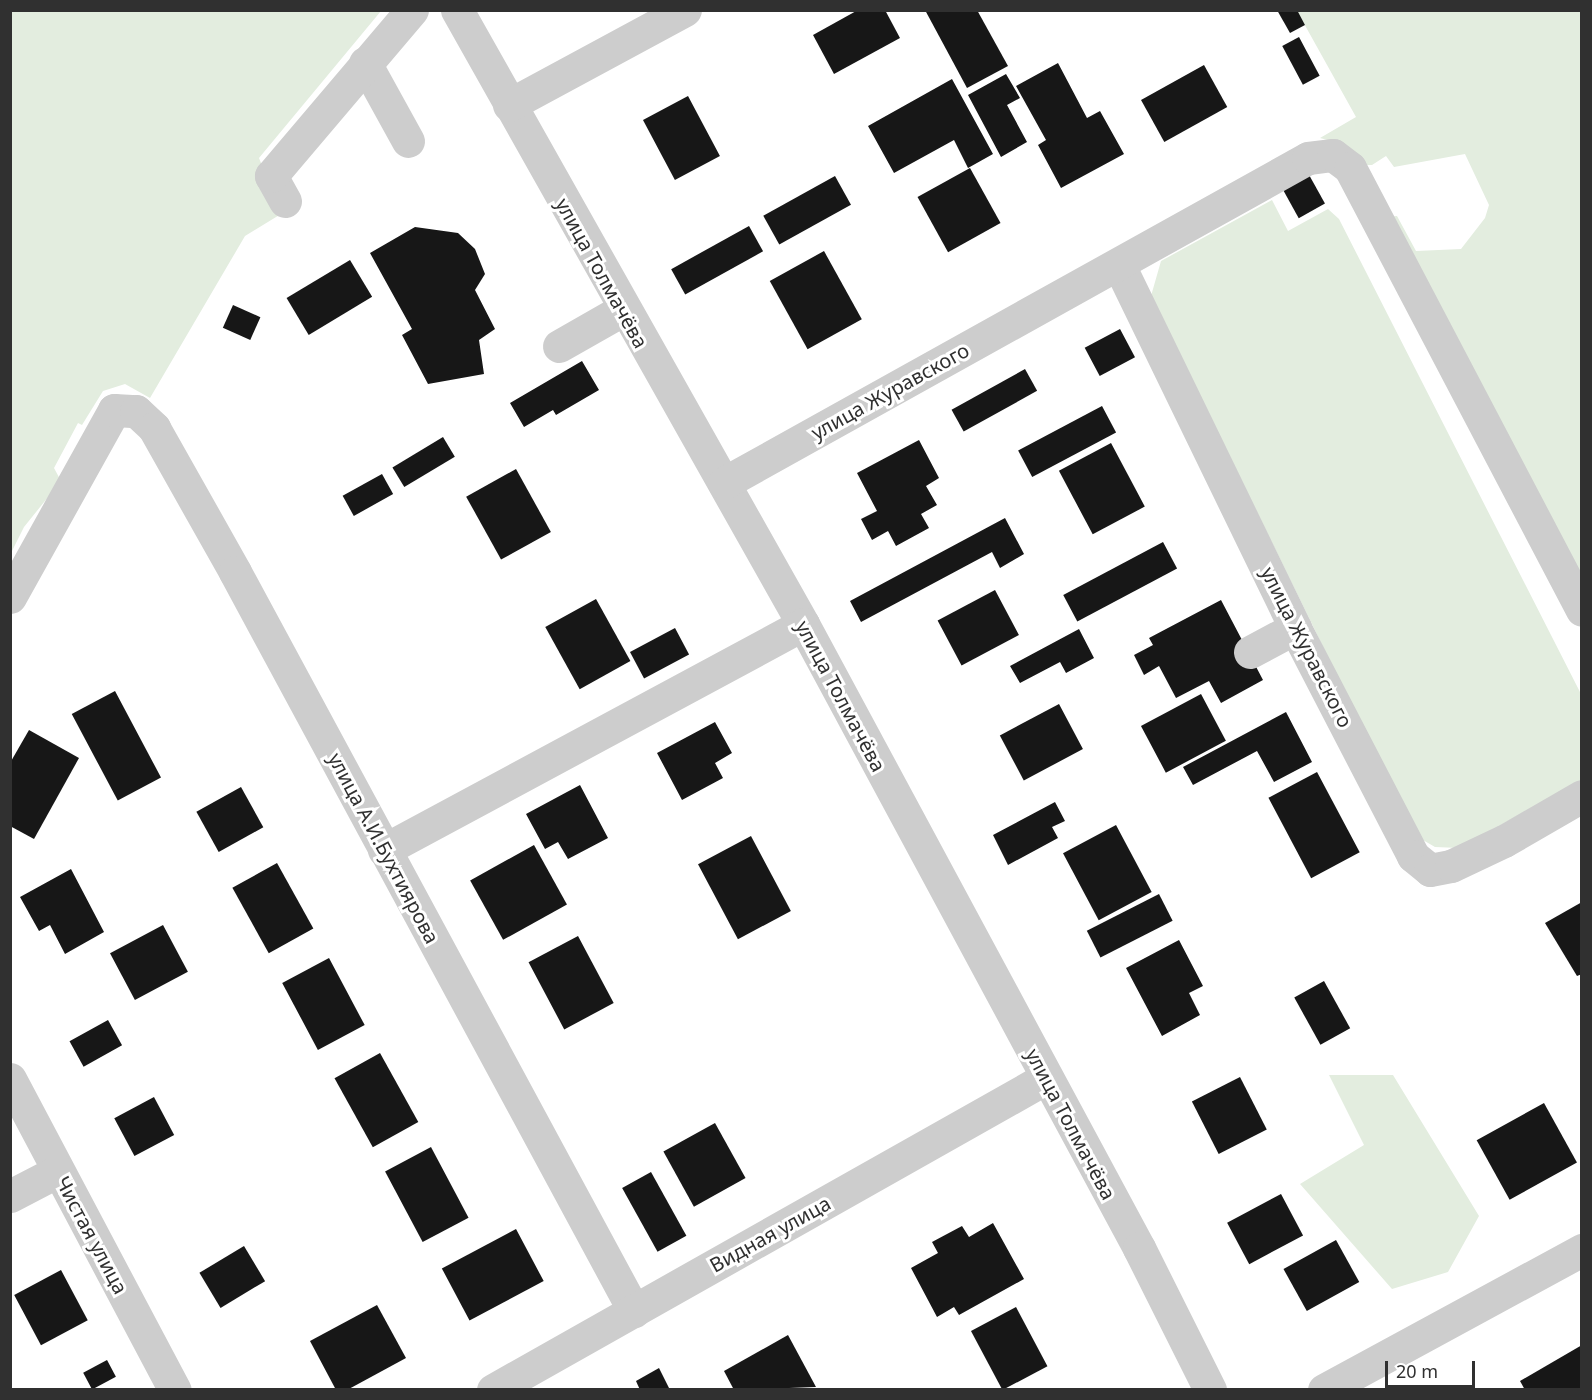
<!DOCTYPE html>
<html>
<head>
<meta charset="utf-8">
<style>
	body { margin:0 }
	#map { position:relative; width:1592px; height:1400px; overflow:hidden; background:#fff; font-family:"Noto Sans",sans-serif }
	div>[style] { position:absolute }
	.green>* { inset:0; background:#e3eddf }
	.building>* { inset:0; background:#171717; transform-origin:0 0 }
	.minor>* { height:33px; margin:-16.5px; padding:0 16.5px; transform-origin:16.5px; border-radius:16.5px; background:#cdcdcd }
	span { translate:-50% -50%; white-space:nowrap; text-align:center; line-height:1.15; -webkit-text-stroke:6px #fff; paint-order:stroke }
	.street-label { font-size:20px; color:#303030 }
	.frame { position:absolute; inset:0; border:12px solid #303030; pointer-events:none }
	.scale { position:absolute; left:1385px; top:1361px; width:90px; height:27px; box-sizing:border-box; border:3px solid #303030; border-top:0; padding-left:8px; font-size:18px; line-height:21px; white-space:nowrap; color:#303030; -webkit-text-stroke:4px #fff; paint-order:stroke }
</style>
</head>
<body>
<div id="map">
	<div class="green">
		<div style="clip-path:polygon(11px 11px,381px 11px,259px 158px,281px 214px,245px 236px,150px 398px,125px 384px,103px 391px,82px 425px,78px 423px,54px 468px,61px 481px,24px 527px,11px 553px)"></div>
		<div style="clip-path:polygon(1297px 11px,1581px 11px,1581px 595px,1387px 217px,1397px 216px,1416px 251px,1461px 249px,1485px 218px,1489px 205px,1465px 154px,1394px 167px,1386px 156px,1372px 165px,1360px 165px,1343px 144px,1320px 138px,1356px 117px)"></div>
		<div style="clip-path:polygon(1272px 200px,1288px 231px,1328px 209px,1339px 219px,1581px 694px,1582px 780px,1459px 848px,1435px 847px,1416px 836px,1151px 296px,1161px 261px)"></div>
		<div style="clip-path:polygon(1329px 1075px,1393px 1075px,1479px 1216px,1448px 1272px,1392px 1289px,1300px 1184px,1364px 1145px)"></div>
	</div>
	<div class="building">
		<div style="clip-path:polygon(858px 10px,885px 10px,900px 38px,834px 74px,813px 35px)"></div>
		<div style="clip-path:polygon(925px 10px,977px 10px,1008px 66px,967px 88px)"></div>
		<div style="clip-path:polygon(1277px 10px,1297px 10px,1305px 25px,1290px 33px)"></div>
		<div style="left:1299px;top:37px;width:44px;height:19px;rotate:62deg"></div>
		<div style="clip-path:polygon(1058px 63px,1087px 118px,1100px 111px,1124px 154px,1061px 188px,1038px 145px,1046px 140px,1016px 86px)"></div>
		<div style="left:1204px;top:65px;width:48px;height:72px;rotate:61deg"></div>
		<div style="clip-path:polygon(1006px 74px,1020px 98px,1007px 105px,1027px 142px,1001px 157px,968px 95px)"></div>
		<div style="clip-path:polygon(952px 79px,993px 154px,968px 168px,954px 140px,894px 173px,868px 126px)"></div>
		<div style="left:688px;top:96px;width:68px;height:51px;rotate:62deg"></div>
		<div style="left:970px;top:168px;width:63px;height:60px;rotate:61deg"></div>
		<div style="left:1308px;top:173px;width:35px;height:30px;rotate:61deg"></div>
		<div style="left:835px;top:176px;width:33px;height:82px;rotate:61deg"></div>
		<div style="left:749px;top:226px;width:29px;height:89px;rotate:61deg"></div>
		<div style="clip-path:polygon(415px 227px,458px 233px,475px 249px,485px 274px,475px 290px,495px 329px,479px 340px,484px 374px,428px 384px,402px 335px,412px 329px,370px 253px)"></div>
		<div style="left:824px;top:251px;width:78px;height:62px;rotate:61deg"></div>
		<div style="left:350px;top:260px;width:43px;height:74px;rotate:59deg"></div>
		<div style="left:233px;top:305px;width:30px;height:25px;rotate:24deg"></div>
		<div style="left:1120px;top:329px;width:32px;height:40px;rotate:62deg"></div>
		<div style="clip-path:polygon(582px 361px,599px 390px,556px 415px,553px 410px,524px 427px,510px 403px)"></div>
		<div style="left:1025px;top:369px;width:25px;height:84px;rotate:61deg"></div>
		<div style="left:1102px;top:406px;width:30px;height:95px;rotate:62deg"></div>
		<div style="left:443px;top:437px;width:23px;height:59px;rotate:59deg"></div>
		<div style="clip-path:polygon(919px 440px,939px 478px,926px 486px,937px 505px,921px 514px,929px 528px,896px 546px,888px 531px,872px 540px,861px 519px,877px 511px,857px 473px)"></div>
		<div style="left:1111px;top:443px;width:72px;height:59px;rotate:62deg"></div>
		<div style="left:516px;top:469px;width:72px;height:57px;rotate:61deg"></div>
		<div style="left:382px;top:474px;width:23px;height:45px;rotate:61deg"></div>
		<div style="clip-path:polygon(1005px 518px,1024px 554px,1000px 568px,992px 552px,861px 622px,850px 601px)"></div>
		<div style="left:1163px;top:542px;width:30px;height:113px;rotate:62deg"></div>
		<div style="left:995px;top:590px;width:51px;height:65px;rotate:62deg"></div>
		<div style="left:596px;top:599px;width:71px;height:58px;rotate:61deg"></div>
		<div style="clip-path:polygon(1221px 600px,1263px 680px,1221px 703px,1209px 681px,1176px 698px,1159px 666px,1144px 675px,1134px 655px,1153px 645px,1149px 638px)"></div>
		<div style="left:675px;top:628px;width:30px;height:51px;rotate:62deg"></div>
		<div style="clip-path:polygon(1079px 629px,1094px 658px,1066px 673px,1060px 662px,1020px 683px,1010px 666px)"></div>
		<div style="left:115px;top:691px;width:98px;height:49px;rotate:62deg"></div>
		<div style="left:1201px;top:694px;width:53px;height:68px;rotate:62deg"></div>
		<div style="left:1059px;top:704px;width:51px;height:67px;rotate:62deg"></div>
		<div style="clip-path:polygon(1286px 712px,1312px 762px,1274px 782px,1257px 751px,1193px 785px,1183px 767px)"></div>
		<div style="clip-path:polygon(715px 722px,732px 753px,715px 763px,723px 778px,682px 800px,657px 753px)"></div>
		<div style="clip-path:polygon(29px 730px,79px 758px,34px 839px,10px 826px,10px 763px)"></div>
		<div style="left:1317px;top:772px;width:91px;height:55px;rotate:62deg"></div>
		<div style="clip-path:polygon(580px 785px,608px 838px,568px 859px,558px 842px,545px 849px,526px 814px)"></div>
		<div style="left:241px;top:787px;width:46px;height:51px;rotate:61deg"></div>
		<div style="clip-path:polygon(1055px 802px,1065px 821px,1052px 827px,1058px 838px,1008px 865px,993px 835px)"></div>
		<div style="left:1116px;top:825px;width:76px;height:60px;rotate:62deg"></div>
		<div style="left:751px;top:836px;width:85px;height:60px;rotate:62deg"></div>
		<div style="left:534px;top:845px;width:68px;height:73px;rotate:61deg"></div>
		<div style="left:277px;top:863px;width:75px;height:51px;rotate:61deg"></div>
		<div style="clip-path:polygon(71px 869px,104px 932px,65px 954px,50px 925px,39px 931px,20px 897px)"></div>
		<div style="left:1159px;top:894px;width:30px;height:81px;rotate:63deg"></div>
		<div style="clip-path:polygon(1582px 902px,1582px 974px,1577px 976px,1545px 923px)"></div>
		<div style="left:163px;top:925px;width:53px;height:60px;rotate:62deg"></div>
		<div style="left:578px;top:936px;width:76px;height:56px;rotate:62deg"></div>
		<div style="clip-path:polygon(1179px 940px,1203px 986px,1189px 993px,1200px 1015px,1162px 1036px,1126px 968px)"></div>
		<div style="left:329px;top:958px;width:76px;height:53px;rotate:62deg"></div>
		<div style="left:1324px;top:981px;width:54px;height:34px;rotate:61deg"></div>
		<div style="left:108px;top:1020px;width:29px;height:44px;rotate:61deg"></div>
		<div style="left:380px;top:1053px;width:79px;height:52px;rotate:61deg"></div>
		<div style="left:1240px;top:1077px;width:59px;height:54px;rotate:63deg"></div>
		<div style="left:154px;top:1097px;width:43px;height:45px;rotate:62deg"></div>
		<div style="left:1544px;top:1103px;width:68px;height:77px;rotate:61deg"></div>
		<div style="left:715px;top:1123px;width:63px;height:59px;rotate:61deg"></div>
		<div style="left:431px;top:1147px;width:80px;height:52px;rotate:62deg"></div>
		<div style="left:651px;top:1172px;width:73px;height:33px;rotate:61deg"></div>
		<div style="left:1281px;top:1194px;width:47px;height:61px;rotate:62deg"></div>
		<div style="clip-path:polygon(993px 1223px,1024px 1279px,959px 1315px,954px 1307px,937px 1317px,911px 1268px,938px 1253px,932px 1242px,962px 1226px,969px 1237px)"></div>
		<div style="left:516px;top:1229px;width:59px;height:84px;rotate:62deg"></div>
		<div style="left:1336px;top:1240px;width:48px;height:60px;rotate:61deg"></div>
		<div style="left:244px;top:1246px;width:41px;height:52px;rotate:59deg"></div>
		<div style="left:61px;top:1270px;width:57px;height:53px;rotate:62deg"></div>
		<div style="clip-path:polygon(377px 1305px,406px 1358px,347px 1390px,336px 1390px,310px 1341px)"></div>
		<div style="left:1016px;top:1307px;width:67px;height:51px;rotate:62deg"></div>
		<div style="clip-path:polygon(788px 1335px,816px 1387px,734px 1390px,724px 1371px)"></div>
		<div style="clip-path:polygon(1582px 1345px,1582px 1390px,1525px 1390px,1520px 1381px)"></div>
		<div style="left:107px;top:1360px;width:19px;height:27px;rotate:62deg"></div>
		<div style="clip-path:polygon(659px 1368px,670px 1390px,640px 1390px,636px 1381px)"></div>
	</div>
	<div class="minor">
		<div style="left:457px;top:10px;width:705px;rotate:60.6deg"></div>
		<div style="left:803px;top:624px;width:709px;rotate:61.7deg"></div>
		<div style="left:1139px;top:1248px;width:159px;rotate:63.4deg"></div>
		<div style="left:365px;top:63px;width:89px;rotate:61.1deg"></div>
		<div style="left:509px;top:105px;width:200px;rotate:-28.4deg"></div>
		<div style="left:285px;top:201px;width:29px;rotate:-119deg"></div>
		<div style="left:271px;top:176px;width:218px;rotate:-49.7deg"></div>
		<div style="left:1119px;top:265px;width:403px;rotate:64.1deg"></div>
		<div style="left:1295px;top:628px;width:257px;rotate:62.6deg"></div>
		<div style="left:1413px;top:856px;width:22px;rotate:39deg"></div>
		<div style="left:1430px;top:870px;width:21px;rotate:-11deg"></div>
		<div style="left:1451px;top:866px;width:59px;rotate:-25.3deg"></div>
		<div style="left:1504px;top:841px;width:90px;rotate:-30deg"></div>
		<div style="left:559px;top:346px;width:73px;rotate:-29.7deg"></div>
		<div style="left:724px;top:483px;width:668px;rotate:-29.1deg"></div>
		<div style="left:1308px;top:158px;width:25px;rotate:-7deg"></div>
		<div style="left:1333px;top:155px;width:21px;rotate:37deg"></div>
		<div style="left:1350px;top:168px;width:499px;rotate:62.3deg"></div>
		<div style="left:10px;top:597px;width:214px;rotate:-60.9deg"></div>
		<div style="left:114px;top:410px;width:22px;rotate:3deg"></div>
		<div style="left:136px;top:411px;width:25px;rotate:43deg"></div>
		<div style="left:154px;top:428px;width:165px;rotate:60.6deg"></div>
		<div style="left:235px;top:572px;width:840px;rotate:61.63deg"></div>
		<div style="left:1250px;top:652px;width:51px;rotate:-28.1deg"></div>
		<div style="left:384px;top:850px;width:476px;rotate:-28.3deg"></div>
		<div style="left:10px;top:1079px;width:352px;rotate:62.1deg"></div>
		<div style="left:10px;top:1196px;width:54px;rotate:-27.5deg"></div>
		<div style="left:493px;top:1390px;width:635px;rotate:-29.43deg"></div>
		<div style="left:1324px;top:1390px;width:294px;rotate:-28.5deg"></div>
	</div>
	<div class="street-label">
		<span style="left:602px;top:273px;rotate:61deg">улица Толмачёва</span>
		<span style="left:890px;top:391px;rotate:-29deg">улица Журавского</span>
		<span style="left:1307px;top:647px;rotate:63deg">улица Журавского</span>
		<span style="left:841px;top:696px;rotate:62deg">улица Толмачёва</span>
		<span style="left:384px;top:848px;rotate:62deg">улица А.И.Бухтиярова</span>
		<span style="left:1071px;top:1124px;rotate:62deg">улица Толмачёва</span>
		<span style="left:770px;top:1234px;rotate:-29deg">Видная улица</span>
		<span style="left:92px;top:1235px;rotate:62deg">Чистая улица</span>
	</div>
	<div class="frame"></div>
	<div class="scale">20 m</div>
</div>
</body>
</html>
